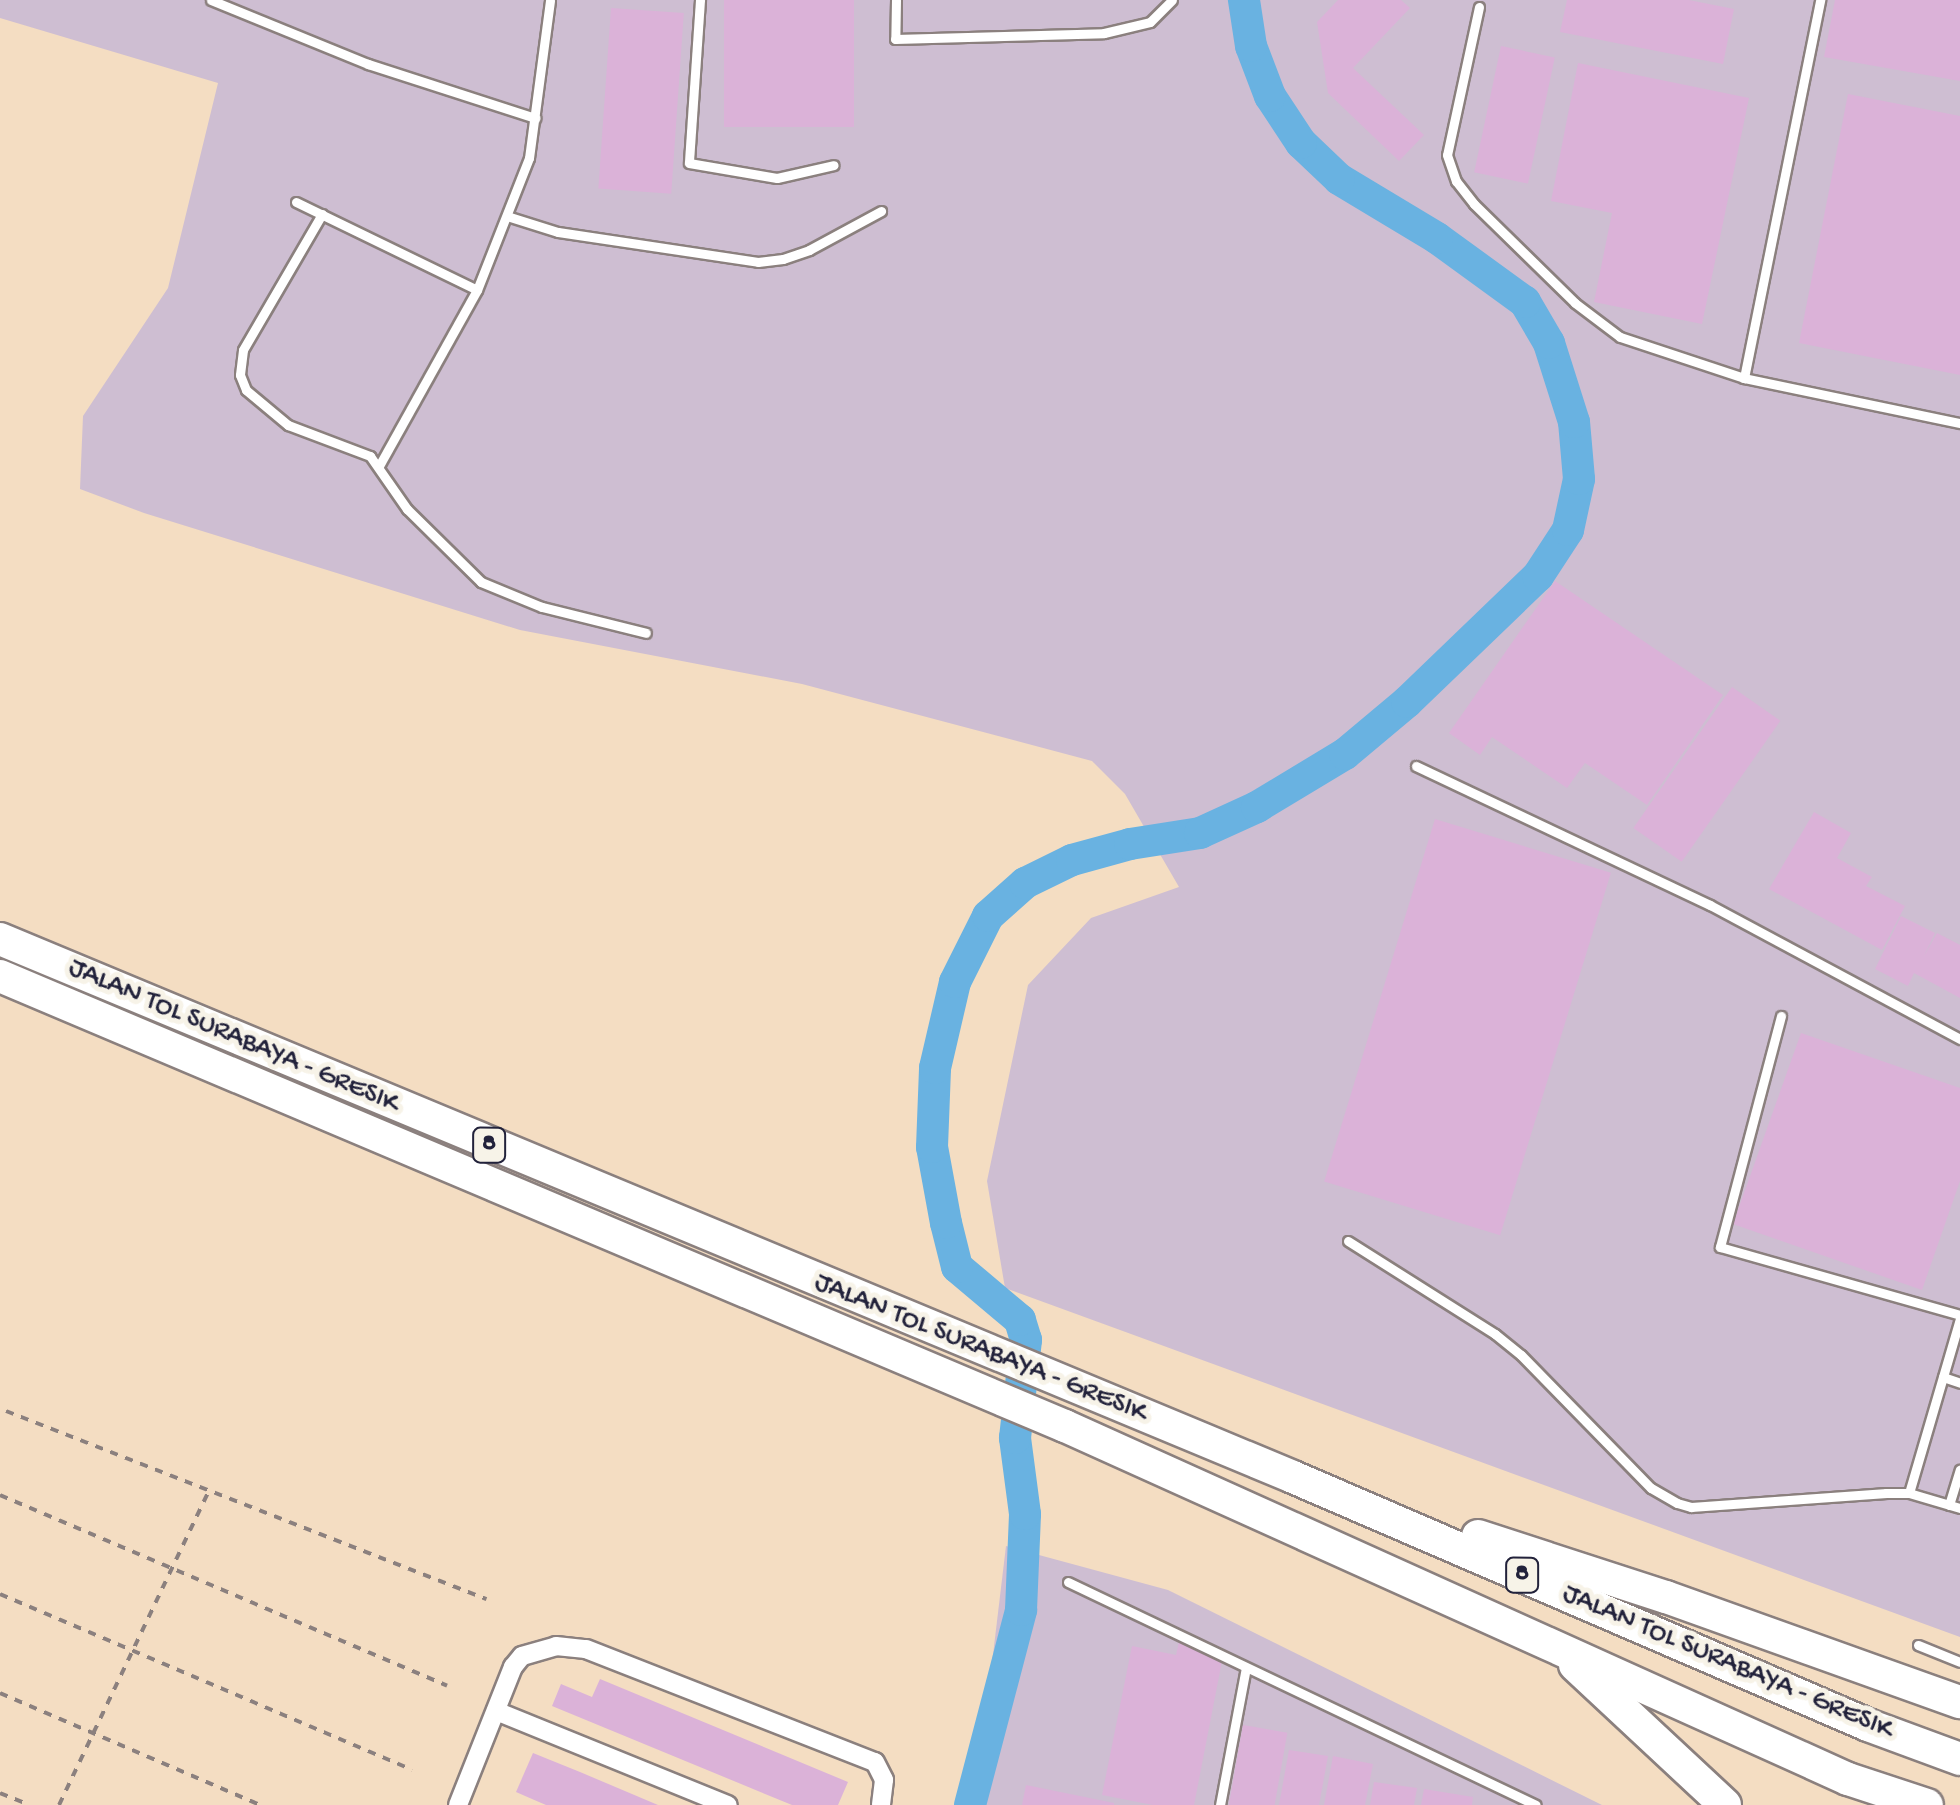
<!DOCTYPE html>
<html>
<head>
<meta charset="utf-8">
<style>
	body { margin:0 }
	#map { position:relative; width:1960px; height:1805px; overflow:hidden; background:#f4ddc2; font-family:"Gochi Hand",sans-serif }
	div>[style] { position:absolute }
	.industrial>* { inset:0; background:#cebed2 }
	.river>* { height:32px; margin:-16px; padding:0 16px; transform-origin:16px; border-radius:16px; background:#69b2e1 }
	.building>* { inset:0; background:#dbb2d8; transform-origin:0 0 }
	.path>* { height:4px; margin-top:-2px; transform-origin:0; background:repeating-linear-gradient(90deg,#8b807e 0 8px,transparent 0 16px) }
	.roads { filter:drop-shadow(2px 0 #8b807e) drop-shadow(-2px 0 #8b807e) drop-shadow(0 2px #8b807e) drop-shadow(0 -2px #8b807e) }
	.lane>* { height:9px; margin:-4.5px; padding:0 4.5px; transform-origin:4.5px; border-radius:4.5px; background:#fff }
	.street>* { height:18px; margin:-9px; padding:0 9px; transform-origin:9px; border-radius:9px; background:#fff }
	.highway>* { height:32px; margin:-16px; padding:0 16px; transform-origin:16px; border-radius:16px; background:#fff }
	span { translate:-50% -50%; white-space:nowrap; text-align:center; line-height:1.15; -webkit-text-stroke:10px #f7f3e8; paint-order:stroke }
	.shield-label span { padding:2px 8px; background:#f7f3e8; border:2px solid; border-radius:8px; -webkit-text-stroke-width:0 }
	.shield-label { font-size:25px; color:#22223b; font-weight:700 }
	.street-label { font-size:28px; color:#22223b }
</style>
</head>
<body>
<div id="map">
	<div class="industrial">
		<div style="clip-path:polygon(0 0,1960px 0,1960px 1637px,1005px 1288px,987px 1181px,1028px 985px,1091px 918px,1179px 887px,1125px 794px,1092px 761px,802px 684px,520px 630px,144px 513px,80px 489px,83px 416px,168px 288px,218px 83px,0 18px)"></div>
		<div style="clip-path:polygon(1006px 1546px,1168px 1590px,1602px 1805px,975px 1805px)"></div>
	</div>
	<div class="river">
		<div style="left:970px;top:1805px;width:202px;rotate:-75.3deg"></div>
		<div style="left:1021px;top:1610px;width:96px;rotate:-87.6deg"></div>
		<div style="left:1025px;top:1514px;width:77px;rotate:-97.5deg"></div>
		<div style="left:1015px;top:1438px;width:99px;rotate:-83.6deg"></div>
		<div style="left:1026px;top:1340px;width:21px;rotate:-107deg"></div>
		<div style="left:1020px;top:1320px;width:82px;rotate:-139.9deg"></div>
		<div style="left:957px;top:1267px;width:45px;rotate:-104deg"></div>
		<div style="left:946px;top:1223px;width:77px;rotate:-100.4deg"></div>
		<div style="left:932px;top:1147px;width:79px;rotate:-87.8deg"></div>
		<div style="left:935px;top:1068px;width:88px;rotate:-76.9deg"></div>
		<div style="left:955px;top:982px;width:74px;rotate:-63.4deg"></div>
		<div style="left:988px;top:916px;width:50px;rotate:-41.7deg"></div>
		<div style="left:1025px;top:883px;width:52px;rotate:-26.1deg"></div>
		<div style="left:1072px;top:860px;width:60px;rotate:-15.4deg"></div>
		<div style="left:1130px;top:844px;width:71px;rotate:-8.9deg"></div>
		<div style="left:1200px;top:833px;width:63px;rotate:-24.5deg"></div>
		<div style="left:1257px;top:807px;width:103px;rotate:-31.1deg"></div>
		<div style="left:1345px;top:754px;width:81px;rotate:-40deg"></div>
		<div style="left:1407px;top:702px;width:182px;rotate:-43.9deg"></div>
		<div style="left:1538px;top:576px;width:55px;rotate:-56.9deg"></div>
		<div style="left:1568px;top:530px;width:52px;rotate:-77.8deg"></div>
		<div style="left:1579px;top:479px;width:57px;rotate:-95deg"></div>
		<div style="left:1574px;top:422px;width:83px;rotate:-107.6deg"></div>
		<div style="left:1549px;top:343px;width:48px;rotate:-120.3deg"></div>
		<div style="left:1525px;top:302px;width:109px;rotate:-144deg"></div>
		<div style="left:1437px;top:238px;width:114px;rotate:-149deg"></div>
		<div style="left:1339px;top:179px;width:52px;rotate:-136.5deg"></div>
		<div style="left:1301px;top:143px;width:56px;rotate:-123.4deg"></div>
		<div style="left:1270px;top:96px;width:53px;rotate:-110.8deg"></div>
		<div style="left:1251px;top:46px;width:47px;rotate:-98.7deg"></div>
	</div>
	<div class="building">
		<div style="left:724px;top:0;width:130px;height:127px"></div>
		<div style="clip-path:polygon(1338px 0,1401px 0,1410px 8px,1353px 68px,1424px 135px,1399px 161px,1328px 93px,1317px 22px)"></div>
		<div style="clip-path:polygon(1567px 0,1689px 0,1734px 9px,1723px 64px,1560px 32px)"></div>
		<div style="clip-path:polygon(1835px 0,1960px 0,1960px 81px,1824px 57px)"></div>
		<div style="left:611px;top:8px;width:73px;height:181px;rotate:4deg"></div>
		<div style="left:1501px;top:46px;width:55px;height:129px;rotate:12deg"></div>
		<div style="clip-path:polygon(1578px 63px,1749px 98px,1702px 324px,1594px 302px,1612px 213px,1551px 201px)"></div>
		<div style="clip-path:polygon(1848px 94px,1960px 116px,1960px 375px,1799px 343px)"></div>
		<div style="clip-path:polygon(1555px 581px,1723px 695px,1647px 805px,1585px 763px,1567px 788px,1492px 737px,1480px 755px,1449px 733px)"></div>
		<div style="left:1732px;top:687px;width:59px;height:172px;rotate:35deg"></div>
		<div style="clip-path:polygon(1814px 812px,1851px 833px,1837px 858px,1872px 877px,1866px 886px,1905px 906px,1882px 950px,1769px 889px)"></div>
		<div style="left:1435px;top:819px;width:184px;height:379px;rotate:17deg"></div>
		<div style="clip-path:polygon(1901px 916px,1935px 933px,1924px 956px,1937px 933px,1960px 945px,1960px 998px,1914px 973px,1908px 986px,1875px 969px)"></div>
		<div style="clip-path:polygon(1801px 1033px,1960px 1088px,1960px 1181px,1922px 1290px,1733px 1224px)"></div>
		<div style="clip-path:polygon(1179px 1642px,1222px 1661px,1194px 1805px,1153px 1805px,1102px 1795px,1132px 1646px,1176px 1655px)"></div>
		<div style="clip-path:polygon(600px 1679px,848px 1782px,838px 1805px,792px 1805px,552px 1706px,561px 1684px,592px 1697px)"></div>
		<div style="left:1243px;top:1725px;width:45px;height:81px;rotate:10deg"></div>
		<div style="clip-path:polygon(1289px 1750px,1328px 1756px,1319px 1805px,1279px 1805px)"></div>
		<div style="clip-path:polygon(533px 1753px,580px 1772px,658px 1805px,546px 1805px,532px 1799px,516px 1792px)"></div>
		<div style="clip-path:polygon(1333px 1756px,1373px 1764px,1365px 1805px,1324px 1805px)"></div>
		<div style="clip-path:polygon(1374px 1782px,1417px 1788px,1414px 1805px,1370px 1805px)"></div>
		<div style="clip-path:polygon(1026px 1785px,1114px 1803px,1114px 1805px,1022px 1805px)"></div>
		<div style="clip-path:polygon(1424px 1789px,1473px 1797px,1472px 1805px,1421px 1805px)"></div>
	</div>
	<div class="path">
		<div style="left:6px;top:1411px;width:516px;rotate:21.39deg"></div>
		<div style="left:0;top:1495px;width:486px;rotate:23.1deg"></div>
		<div style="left:0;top:1594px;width:448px;rotate:23.1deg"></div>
		<div style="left:0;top:1693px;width:283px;rotate:23.3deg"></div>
		<div style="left:0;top:1793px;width:31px;rotate:22deg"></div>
		<div style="left:59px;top:1805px;width:347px;rotate:-64.5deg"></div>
	</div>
	<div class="roads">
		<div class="lane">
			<div style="left:211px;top:0;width:170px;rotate:22.2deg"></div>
			<div style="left:368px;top:64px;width:176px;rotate:17.9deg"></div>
			<div style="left:700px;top:0;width:163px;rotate:93.9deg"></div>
			<div style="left:689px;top:163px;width:89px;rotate:9.7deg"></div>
			<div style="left:777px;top:178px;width:58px;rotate:-12.8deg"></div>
			<div style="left:896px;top:0;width:39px;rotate:91deg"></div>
			<div style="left:895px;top:39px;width:209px;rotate:-1.6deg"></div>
			<div style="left:1104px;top:33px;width:47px;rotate:-13.4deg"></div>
			<div style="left:1150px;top:22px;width:31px;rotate:-45deg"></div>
			<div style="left:1479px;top:7px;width:151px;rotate:102.2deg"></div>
			<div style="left:1447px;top:155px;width:28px;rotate:71deg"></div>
			<div style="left:1456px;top:181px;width:29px;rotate:52deg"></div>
			<div style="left:1474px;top:204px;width:141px;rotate:44.4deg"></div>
			<div style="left:1575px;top:303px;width:56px;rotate:37.1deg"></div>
			<div style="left:1620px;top:337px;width:131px;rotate:18.3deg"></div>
			<div style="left:1744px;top:378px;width:221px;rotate:11.8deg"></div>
			<div style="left:296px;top:202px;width:201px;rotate:25.9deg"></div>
			<div style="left:477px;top:290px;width:142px;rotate:-68.5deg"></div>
			<div style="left:529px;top:158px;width:159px;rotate:-82.4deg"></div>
			<div style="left:322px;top:214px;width:157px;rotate:120.2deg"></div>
			<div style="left:243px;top:350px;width:25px;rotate:97deg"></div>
			<div style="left:240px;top:375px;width:16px;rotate:68deg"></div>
			<div style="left:246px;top:390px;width:55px;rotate:39.8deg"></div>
			<div style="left:288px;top:425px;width:88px;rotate:20.7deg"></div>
			<div style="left:370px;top:456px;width:65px;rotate:55.1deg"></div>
			<div style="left:407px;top:509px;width:104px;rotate:44.6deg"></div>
			<div style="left:481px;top:582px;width:66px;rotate:22.3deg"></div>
			<div style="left:542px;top:607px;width:107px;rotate:14deg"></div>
			<div style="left:510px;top:217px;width:50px;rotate:17.4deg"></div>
			<div style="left:558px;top:232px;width:202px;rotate:8.5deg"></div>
			<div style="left:758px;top:262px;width:25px;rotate:-7deg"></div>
			<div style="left:783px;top:259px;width:28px;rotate:-19deg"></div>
			<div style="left:809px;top:250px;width:82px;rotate:-28.4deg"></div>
			<div style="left:1744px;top:378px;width:386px;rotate:-78.6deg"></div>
			<div style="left:379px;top:466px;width:201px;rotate:-60.9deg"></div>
			<div style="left:1416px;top:766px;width:325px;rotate:25.3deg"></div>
			<div style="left:1710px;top:905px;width:284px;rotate:28.2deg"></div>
			<div style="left:1781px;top:1016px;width:239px;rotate:104.8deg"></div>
			<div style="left:1720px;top:1247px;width:249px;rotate:15.8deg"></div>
			<div style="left:1348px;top:1241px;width:174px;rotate:32.3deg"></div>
			<div style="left:1495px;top:1334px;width:33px;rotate:39deg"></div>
			<div style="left:1521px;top:1355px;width:186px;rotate:45.7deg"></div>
			<div style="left:1651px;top:1488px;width:30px;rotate:30deg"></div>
			<div style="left:1677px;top:1503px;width:15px;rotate:16deg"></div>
			<div style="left:1691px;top:1507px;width:196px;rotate:-4.1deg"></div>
			<div style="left:1886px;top:1493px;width:23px"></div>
			<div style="left:1909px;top:1493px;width:53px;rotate:16.4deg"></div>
			<div style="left:1943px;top:1377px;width:18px;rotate:19deg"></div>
			<div style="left:1909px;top:1493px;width:181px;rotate:-73.7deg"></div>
			<div style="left:1949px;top:1505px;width:37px;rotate:-73deg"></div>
			<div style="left:1068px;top:1582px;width:518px;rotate:25.48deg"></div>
			<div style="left:1918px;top:1645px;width:45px;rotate:22deg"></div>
			<div style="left:1220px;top:1805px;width:140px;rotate:-79.3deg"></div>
		</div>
		<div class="street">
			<div style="left:496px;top:1711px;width:250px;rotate:22.1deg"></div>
			<div style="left:458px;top:1805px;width:149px;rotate:-68.3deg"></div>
			<div style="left:513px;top:1667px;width:14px;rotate:-51deg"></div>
			<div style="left:522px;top:1656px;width:35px;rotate:-16deg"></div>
			<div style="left:556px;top:1646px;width:30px;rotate:6deg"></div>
			<div style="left:586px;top:1649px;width:310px;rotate:21.4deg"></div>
			<div style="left:875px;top:1762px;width:20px;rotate:63deg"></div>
			<div style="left:884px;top:1780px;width:25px;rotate:97deg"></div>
		</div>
		<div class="highway">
			<div style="left:0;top:939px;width:1400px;rotate:22.59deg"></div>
			<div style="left:1293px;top:1477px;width:626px;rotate:23.33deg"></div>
			<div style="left:1868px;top:1725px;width:98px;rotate:20.3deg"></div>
			<div style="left:0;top:976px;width:1156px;rotate:22.91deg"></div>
			<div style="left:1065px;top:1426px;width:859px;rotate:24.27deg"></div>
			<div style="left:1848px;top:1779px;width:83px;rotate:18.2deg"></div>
			<div style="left:1478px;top:1536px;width:198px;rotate:18deg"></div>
			<div style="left:1666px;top:1597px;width:312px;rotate:19.7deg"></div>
			<div style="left:1575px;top:1665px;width:205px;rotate:43deg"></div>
		</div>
	</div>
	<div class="shield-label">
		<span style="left:489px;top:1145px">8</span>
		<span style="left:1522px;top:1575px">8</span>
	</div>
	<div class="street-label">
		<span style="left:233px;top:1037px;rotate:23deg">JALAN TOL SURABAYA - GRESIK</span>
		<span style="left:980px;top:1349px;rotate:22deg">JALAN TOL SURABAYA - GRESIK</span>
		<span style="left:1727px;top:1663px;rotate:23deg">JALAN TOL SURABAYA - GRESIK</span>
	</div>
</div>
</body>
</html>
